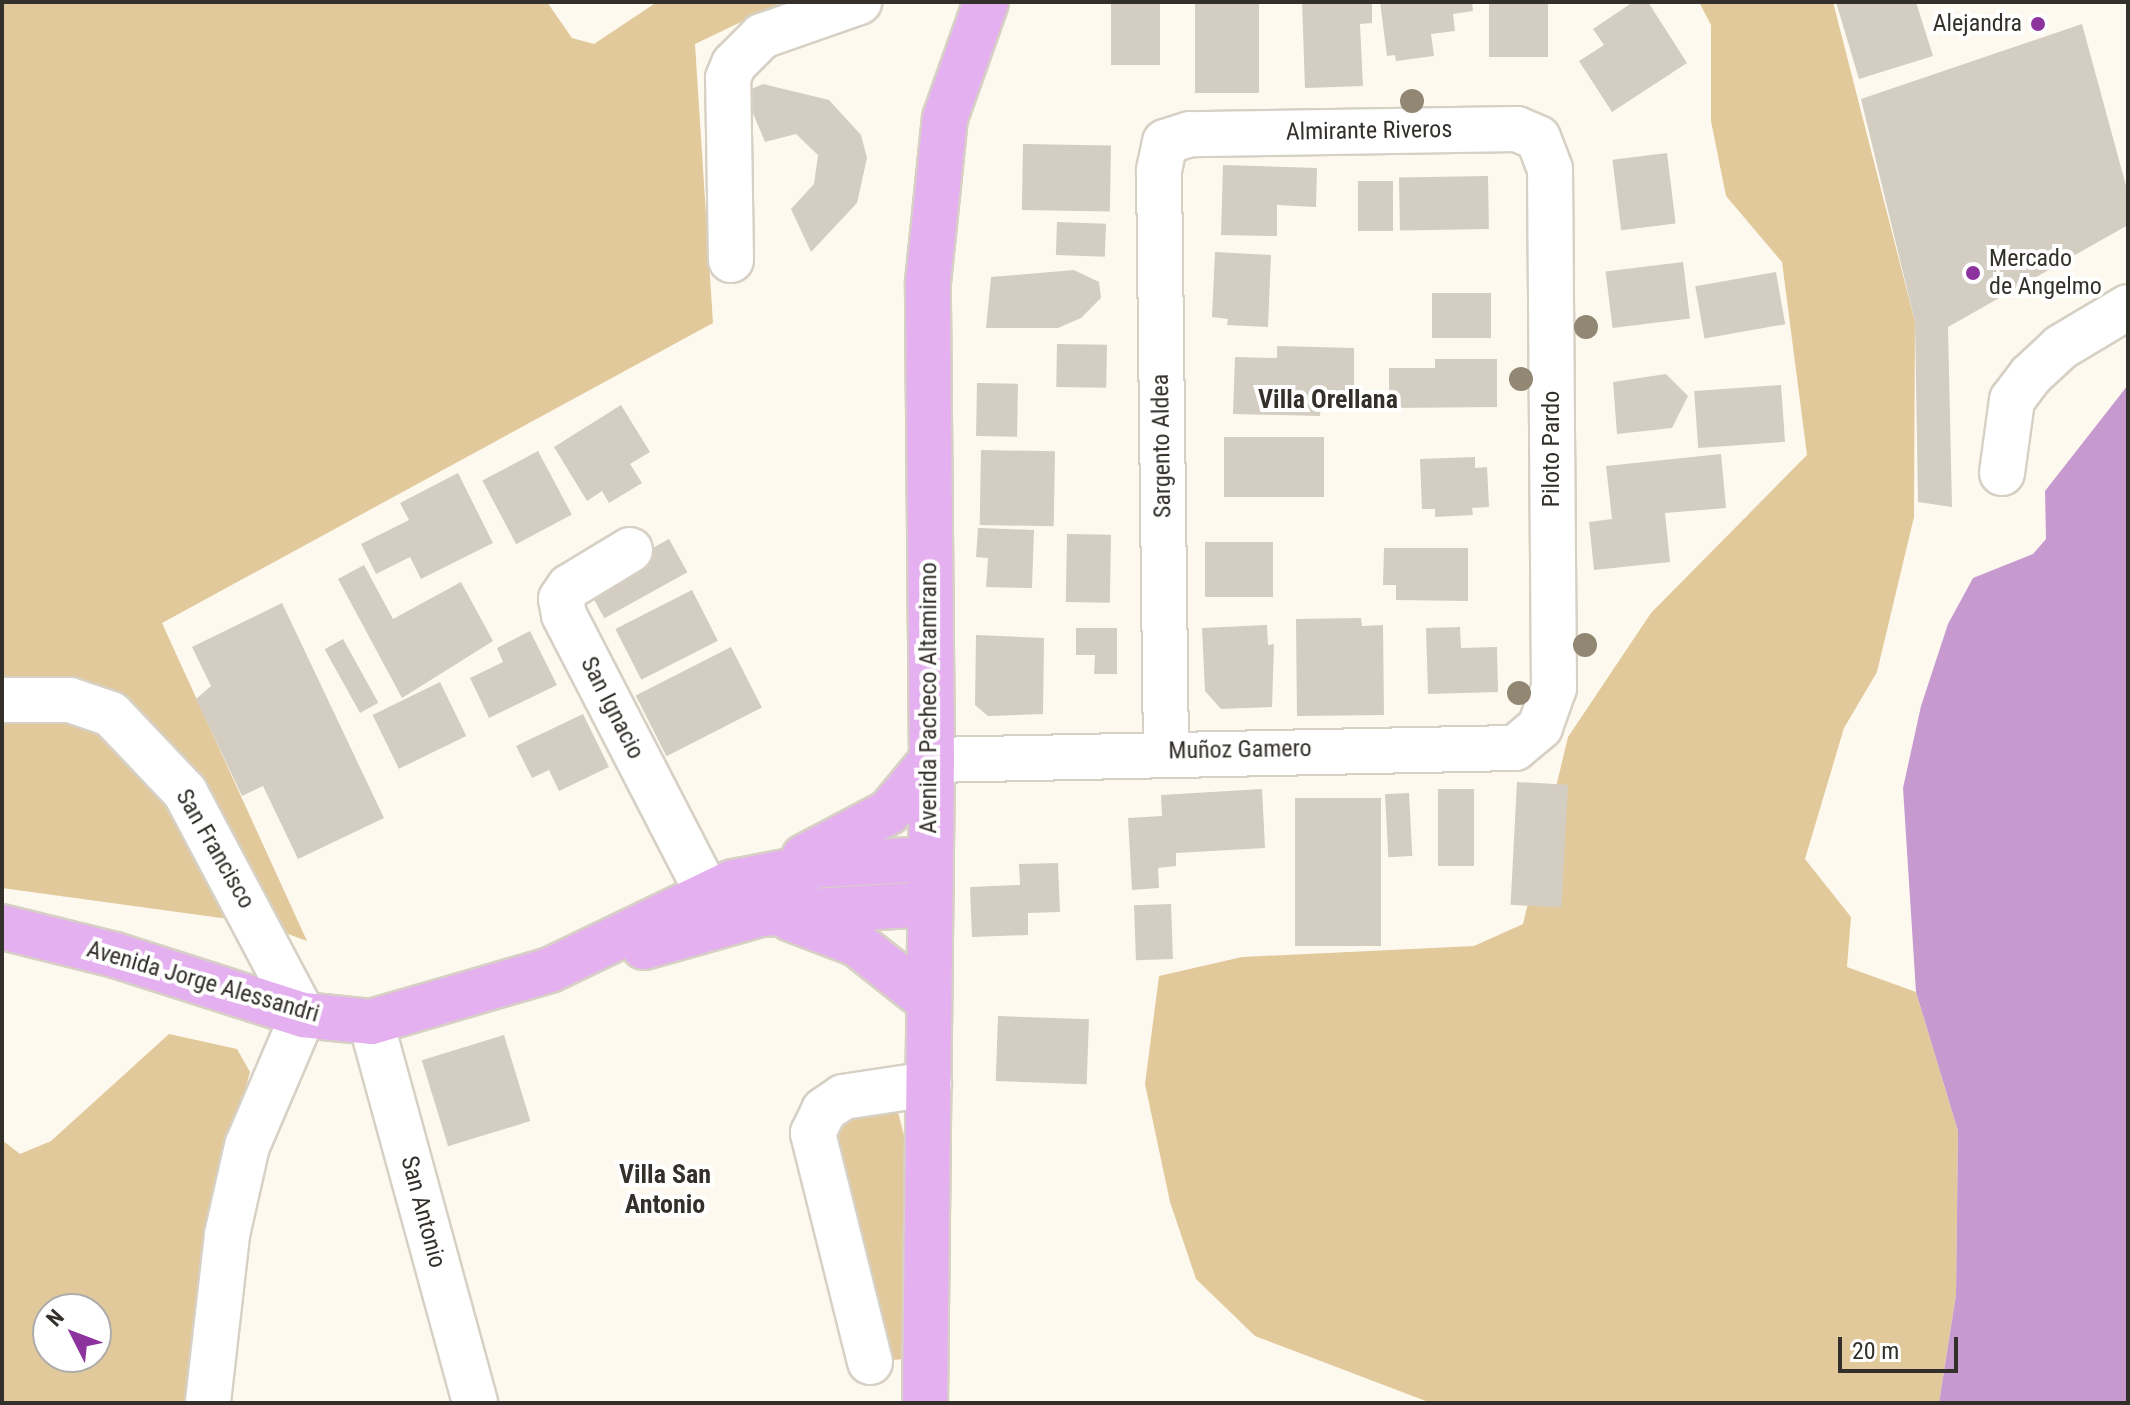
<!DOCTYPE html>
<html>
<head>
<meta charset="utf-8">
<style>
	body { margin:0 }
	#map { position:relative; width:2130px; height:1405px; overflow:hidden; background:#fef9ef; font-family:"Roboto Condensed",sans-serif }
	div>[style] { position:absolute }
	.green>* { inset:0; background:#e2c99c }
	.water>* { inset:0; background:#c69acf }
	.building>* { inset:0; background:#d4cdc1; transform-origin:0 0 }
	.roads { filter:drop-shadow(2px 0 #d7d0c5) drop-shadow(-2px 0 #d7d0c5) drop-shadow(0 2px #d7d0c5) drop-shadow(0 -2px #d7d0c5) }
	.minor>* { height:44px; margin:-22px; padding:0 22px; transform-origin:22px; border-radius:22px; background:#fff }
	.major>* { height:44px; margin:-22px; padding:0 22px; transform-origin:22px; border-radius:22px; background:#e5b0ef }
	.trees>* { width:24px; height:24px; margin:-12px; border-radius:50%; background:#918772 }
	.dots>* { width:22px; height:22px; translate:-50% -50%; box-sizing:border-box; border:4px solid #fff; border-radius:50% }
	span { translate:-50% -50%; white-space:nowrap; text-align:center; line-height:1.15; -webkit-text-stroke:8px #fff; paint-order:stroke }
	.poi-label { font-size:24px; color:#33302b }
	.right { translate:-100% -50%; text-align:right }
	.left { translate:0 -50%; text-align:left }
	.street-label { font-size:24px; color:#33302b }
	.neighbourhood-label { font-size:26px; color:#33302b; font-weight:700 }
	.frame { position:absolute; inset:0; border:4px solid #33302b; pointer-events:none }
	.north { position:absolute; left:32px; top:1293px; width:80px; height:80px; box-sizing:border-box; background:#fff; border:2px solid #adacaa; border-radius:50%; rotate:312deg; font-size:22px; font-weight:700; line-height:32px; text-align:center; color:#33302b }
	.north::after { content:''; display:block; margin:auto; width:28px; height:36px; background:#8d339e; clip-path:polygon(50% 0,100% 100%,50% 72%,0 100%) }
	.scale { position:absolute; left:1838px; top:1337px; width:120px; height:36px; box-sizing:border-box; border:4px solid #33302b; border-top:0; padding-left:10px; font-size:24px; line-height:28px; white-space:nowrap; color:#33302b; -webkit-text-stroke:6px #fff; paint-order:stroke }
</style>
</head>
<body>
<div id="map">
	<div class="green">
		<div style="clip-path:polygon(2px 2px,547px 2px,572px 38px,594px 44px,657px 2px,783px 2px,695px 44px,713px 323px,162px 623px,307px 941px,258px 923px,2px 888px)"></div>
		<div style="clip-path:polygon(1699px 2px,1833px 2px,1915px 322px,1914px 517px,1877px 672px,1844px 728px,1805px 859px,1851px 917px,1847px 967px,1916px 992px,1958px 1131px,1956px 1295px,1939px 1403px,1431px 1403px,1255px 1336px,1196px 1279px,1170px 1202px,1145px 1084px,1159px 976px,1242px 957px,1474px 946px,1523px 924px,1568px 737px,1651px 613px,1807px 455px,1782px 262px,1726px 196px,1711px 121px,1711px 25px)"></div>
		<div style="clip-path:polygon(evenodd,169px 1034px,237px 1049px,250px 1072px,211px 1219px,198px 1369px,235px 1403px,2px 1403px,2px 1140px,20px 1154px,51px 1141px,169px 1034px,48px 1309px,96px 1309px,96px 1357px,48px 1357px,48px 1309px)"></div>
		<div style="clip-path:polygon(896px 1104px,906px 1144px,905px 1359px,892px 1360px,882px 1359px,826px 1122px)"></div>
	</div>
	<div class="water">
		<div style="clip-path:polygon(2128px 385px,2128px 1403px,1939px 1403px,1956px 1295px,1958px 1131px,1916px 992px,1903px 788px,1921px 706px,1948px 624px,1973px 578px,2033px 554px,2046px 539px,2045px 491px)"></div>
	</div>
	<div class="building">
		<div style="left:1111px;top:2px;width:49px;height:63px"></div>
		<div style="left:1195px;top:2px;width:64px;height:91px"></div>
		<div style="clip-path:polygon(1302px 2px,1372px 2px,1372px 23px,1360px 24px,1363px 86px,1305px 88px)"></div>
		<div style="clip-path:polygon(1380px 2px,1472px 2px,1473px 11px,1453px 14px,1455px 31px,1431px 34px,1434px 56px,1396px 61px,1395px 55px,1387px 56px)"></div>
		<div style="left:1489px;top:2px;width:59px;height:55px"></div>
		<div style="clip-path:polygon(1633px 2px,1648px 2px,1687px 63px,1612px 112px,1579px 61px,1604px 45px,1593px 29px)"></div>
		<div style="clip-path:polygon(1836px 2px,1916px 2px,1933px 56px,1859px 79px)"></div>
		<div style="clip-path:polygon(2082px 24px,2128px 193px,2128px 225px,1948px 327px,1952px 507px,1918px 502px,1915px 322px,1861px 99px)"></div>
		<div style="clip-path:polygon(763px 84px,829px 100px,861px 135px,867px 158px,857px 203px,811px 252px,791px 209px,814px 184px,818px 155px,796px 134px,765px 142px,744px 92px)"></div>
		<div style="left:1023px;top:144px;width:88px;height:66px;rotate:1deg"></div>
		<div style="left:1667px;top:153px;width:71px;height:55px;rotate:83deg"></div>
		<div style="clip-path:polygon(1223px 165px,1317px 168px,1316px 207px,1277px 205px,1277px 236px,1221px 235px)"></div>
		<div style="left:1488px;top:176px;width:53px;height:89px;rotate:89deg"></div>
		<div style="left:1358px;top:181px;width:35px;height:50px"></div>
		<div style="left:1057px;top:222px;width:49px;height:33px;rotate:2deg"></div>
		<div style="clip-path:polygon(1215px 252px,1271px 255px,1268px 327px,1227px 325px,1228px 319px,1212px 317px)"></div>
		<div style="left:1683px;top:262px;width:57px;height:78px;rotate:83deg"></div>
		<div style="clip-path:polygon(1074px 270px,1099px 282px,1101px 298px,1081px 318px,1058px 328px,986px 328px,991px 277px)"></div>
		<div style="left:1776px;top:272px;width:53px;height:82px;rotate:80deg"></div>
		<div style="left:1432px;top:293px;width:59px;height:45px"></div>
		<div style="left:1057px;top:344px;width:50px;height:43px;rotate:1deg"></div>
		<div style="clip-path:polygon(1277px 346px,1354px 348px,1354px 406px,1321px 406px,1320px 416px,1233px 414px,1235px 357px,1277px 358px)"></div>
		<div style="clip-path:polygon(1435px 359px,1497px 359px,1497px 407px,1389px 408px,1389px 368px,1435px 368px)"></div>
		<div style="clip-path:polygon(1666px 374px,1688px 396px,1672px 428px,1617px 434px,1613px 382px)"></div>
		<div style="left:977px;top:383px;width:41px;height:53px;rotate:1deg"></div>
		<div style="left:1781px;top:385px;width:57px;height:87px;rotate:86deg"></div>
		<div style="clip-path:polygon(621px 405px,650px 452px,630px 464px,642px 483px,609px 503px,602px 491px,587px 501px,554px 447px)"></div>
		<div style="left:1324px;top:437px;width:60px;height:100px;rotate:90deg"></div>
		<div style="left:981px;top:450px;width:74px;height:75px;rotate:1deg"></div>
		<div style="left:538px;top:451px;width:72px;height:63px;rotate:62deg"></div>
		<div style="clip-path:polygon(1721px 454px,1726px 508px,1665px 513px,1670px 562px,1594px 570px,1589px 522px,1612px 519px,1606px 466px)"></div>
		<div style="clip-path:polygon(1475px 457px,1475px 468px,1487px 467px,1489px 507px,1472px 508px,1473px 515px,1435px 517px,1435px 509px,1422px 509px,1420px 459px)"></div>
		<div style="clip-path:polygon(458px 473px,493px 543px,421px 579px,410px 557px,376px 574px,361px 544px,409px 520px,400px 503px)"></div>
		<div style="clip-path:polygon(978px 528px,1034px 530px,1032px 588px,986px 587px,988px 558px,976px 557px)"></div>
		<div style="left:1067px;top:534px;width:44px;height:68px;rotate:1deg"></div>
		<div style="left:669px;top:539px;width:38px;height:95px;rotate:61deg"></div>
		<div style="left:1205px;top:542px;width:68px;height:55px"></div>
		<div style="clip-path:polygon(1384px 548px,1468px 548px,1468px 601px,1396px 600px,1396px 585px,1383px 585px)"></div>
		<div style="clip-path:polygon(364px 565px,393px 619px,461px 582px,493px 641px,402px 698px,338px 579px)"></div>
		<div style="left:692px;top:590px;width:57px;height:86px;rotate:63deg"></div>
		<div style="clip-path:polygon(282px 603px,384px 818px,298px 859px,263px 786px,242px 796px,196px 699px,211px 686px,192px 647px)"></div>
		<div style="clip-path:polygon(1361px 618px,1362px 626px,1383px 625px,1384px 715px,1297px 716px,1296px 619px)"></div>
		<div style="clip-path:polygon(1267px 625px,1268px 645px,1274px 644px,1272px 707px,1221px 709px,1205px 691px,1202px 628px)"></div>
		<div style="clip-path:polygon(1460px 627px,1461px 648px,1497px 647px,1498px 692px,1428px 694px,1426px 628px)"></div>
		<div style="clip-path:polygon(1076px 628px,1117px 628px,1117px 674px,1094px 674px,1095px 655px,1076px 655px)"></div>
		<div style="clip-path:polygon(530px 631px,557px 685px,489px 718px,470px 678px,503px 662px,497px 648px)"></div>
		<div style="clip-path:polygon(976px 635px,1044px 638px,1043px 714px,988px 716px,975px 705px)"></div>
		<div style="left:343px;top:639px;width:73px;height:21px;rotate:61deg"></div>
		<div style="left:731px;top:647px;width:68px;height:107px;rotate:63deg"></div>
		<div style="left:440px;top:682px;width:60px;height:75px;rotate:64deg"></div>
		<div style="clip-path:polygon(583px 714px,609px 767px,559px 791px,549px 770px,532px 778px,516px 746px)"></div>
		<div style="left:1517px;top:782px;width:51px;height:123px;rotate:3deg"></div>
		<div style="clip-path:polygon(1262px 789px,1265px 848px,1176px 853px,1176px 866px,1158px 868px,1159px 888px,1132px 890px,1128px 818px,1162px 816px,1161px 795px)"></div>
		<div style="left:1438px;top:789px;width:36px;height:77px"></div>
		<div style="left:1409px;top:793px;width:63px;height:24px;rotate:87deg"></div>
		<div style="left:1295px;top:798px;width:86px;height:148px"></div>
		<div style="clip-path:polygon(1058px 863px,1060px 912px,1028px 913px,1028px 935px,972px 937px,970px 887px,1020px 885px,1019px 864px)"></div>
		<div style="left:1171px;top:904px;width:55px;height:37px;rotate:88deg"></div>
		<div style="left:998px;top:1016px;width:91px;height:65px;rotate:2deg"></div>
		<div style="left:504px;top:1035px;width:90px;height:86px;rotate:73deg"></div>
	</div>
	<div class="roads">
		<div class="minor">
			<div style="left:731px;top:260px;width:182px;rotate:-90.9deg"></div>
			<div style="left:728px;top:78px;width:15px;rotate:-67deg"></div>
			<div style="left:734px;top:64px;width:40px;rotate:-45deg"></div>
			<div style="left:762px;top:36px;width:103px;rotate:-19.3deg"></div>
			<div style="left:2002px;top:473px;width:74px;rotate:-82.2deg"></div>
			<div style="left:2012px;top:400px;width:31px;rotate:-53deg"></div>
			<div style="left:2031px;top:375px;width:41px;rotate:-43deg"></div>
			<div style="left:2061px;top:347px;width:78px;rotate:-30.8deg"></div>
			<div style="left:630px;top:550px;width:71px;rotate:148.8deg"></div>
			<div style="left:569px;top:587px;width:14px;rotate:124deg"></div>
			<div style="left:561px;top:599px;width:16px;rotate:79deg"></div>
			<div style="left:564px;top:615px;width:312px;rotate:62.7deg"></div>
			<div style="left:2px;top:700px;width:68px"></div>
			<div style="left:70px;top:700px;width:43px;rotate:18.9deg"></div>
			<div style="left:111px;top:714px;width:108px;rotate:46.5deg"></div>
			<div style="left:185px;top:792px;width:252px;rotate:62.1deg"></div>
			<div style="left:303px;top:1015px;width:142px;rotate:113.1deg"></div>
			<div style="left:247px;top:1146px;width:91px;rotate:102.7deg"></div>
			<div style="left:227px;top:1235px;width:169px;rotate:96.5deg"></div>
			<div style="left:932px;top:760px;width:583px;rotate:-1.18deg"></div>
			<div style="left:1515px;top:748px;width:33px;rotate:-40deg"></div>
			<div style="left:1540px;top:727px;width:41px;rotate:-70.3deg"></div>
			<div style="left:1554px;top:688px;width:519px;rotate:-90.44deg"></div>
			<div style="left:1550px;top:169px;width:33px;rotate:-111deg"></div>
			<div style="left:1538px;top:138px;width:23px;rotate:-157deg"></div>
			<div style="left:1517px;top:129px;width:327px;rotate:179.1deg"></div>
			<div style="left:1190px;top:134px;width:26px;rotate:162deg"></div>
			<div style="left:1165px;top:142px;width:30px;rotate:102deg"></div>
			<div style="left:1159px;top:171px;width:580px;rotate:89.31deg"></div>
			<div style="left:371px;top:1022px;width:395px;rotate:74.7deg"></div>
			<div style="left:870px;top:1362px;width:236px;rotate:-104deg"></div>
			<div style="left:813px;top:1133px;width:25px;rotate:-64deg"></div>
			<div style="left:824px;top:1110px;width:23px;rotate:-34deg"></div>
			<div style="left:843px;top:1097px;width:87px;rotate:-8.6deg"></div>
		</div>
		<div class="major">
			<div style="left:804px;top:857px;width:96px;rotate:-27.9deg"></div>
			<div style="left:889px;top:812px;width:67px;rotate:-50.4deg"></div>
			<div style="left:791px;top:919px;width:71px;rotate:20.7deg"></div>
			<div style="left:857px;top:944px;width:92px;rotate:38.4deg"></div>
			<div style="left:2px;top:927px;width:116px;rotate:13.9deg"></div>
			<div style="left:115px;top:955px;width:197px;rotate:17.7deg"></div>
			<div style="left:303px;top:1015px;width:68px;rotate:5.9deg"></div>
			<div style="left:371px;top:1022px;width:186px;rotate:-16.2deg"></div>
			<div style="left:550px;top:970px;width:203px;rotate:-25.7deg"></div>
			<div style="left:733px;top:882px;width:91px;rotate:-10.8deg"></div>
			<div style="left:822px;top:865px;width:107px;rotate:-3.2deg"></div>
			<div style="left:644px;top:947px;width:122px;rotate:-15.8deg"></div>
			<div style="left:761px;top:914px;width:168px;rotate:-3.4deg"></div>
			<div style="left:925px;top:1403px;width:643px;rotate:-89.38deg"></div>
			<div style="left:932px;top:760px;width:478px;rotate:-90.5deg"></div>
			<div style="left:928px;top:282px;width:165px;rotate:-84.1deg"></div>
			<div style="left:945px;top:118px;width:123px;rotate:-70.5deg"></div>
		</div>
	</div>
	<div class="trees">
		<div style="left:1412px;top:101px"></div>
		<div style="left:1586px;top:327px"></div>
		<div style="left:1521px;top:379px"></div>
		<div style="left:1585px;top:645px"></div>
		<div style="left:1519px;top:693px"></div>
	</div>
	<div class="dots">
		<div style="left:2038px;top:24px;background:#8d339e"></div>
		<div style="left:1973px;top:273px;background:#8d339e"></div>
	</div>
	<div class="poi-label">
		<span class="right" style="left:2022px;top:24px">Alejandra</span>
		<span class="left" style="left:1989px;top:273px">Mercado<br>de Angelmo</span>
	</div>
	<div class="street-label">
		<span style="left:1369px;top:131px;rotate:-1deg">Almirante Riveros</span>
		<span style="left:1162px;top:446px;rotate:-91deg">Sargento Aldea</span>
		<span style="left:1552px;top:449px;rotate:-90deg">Piloto Pardo</span>
		<span style="left:929px;top:698px;rotate:-90deg">Avenida Pacheco Altamirano</span>
		<span style="left:612px;top:708px;rotate:63deg">San Ignacio</span>
		<span style="left:1240px;top:750px;rotate:-1deg">Muñoz Gamero</span>
		<span style="left:215px;top:849px;rotate:60deg">San Francisco</span>
		<span style="left:203px;top:982px;rotate:16deg">Avenida Jorge Alessandri</span>
		<span style="left:423px;top:1212px;rotate:75deg">San Antonio</span>
	</div>
	<div class="neighbourhood-label">
		<span style="left:1328px;top:400px">Villa Orellana</span>
		<span style="left:665px;top:1190px">Villa San<br>Antonio</span>
	</div>
	<div class="frame"></div>
	<div class="north">N</div>
	<div class="scale">20 m</div>
</div>
</body>
</html>
